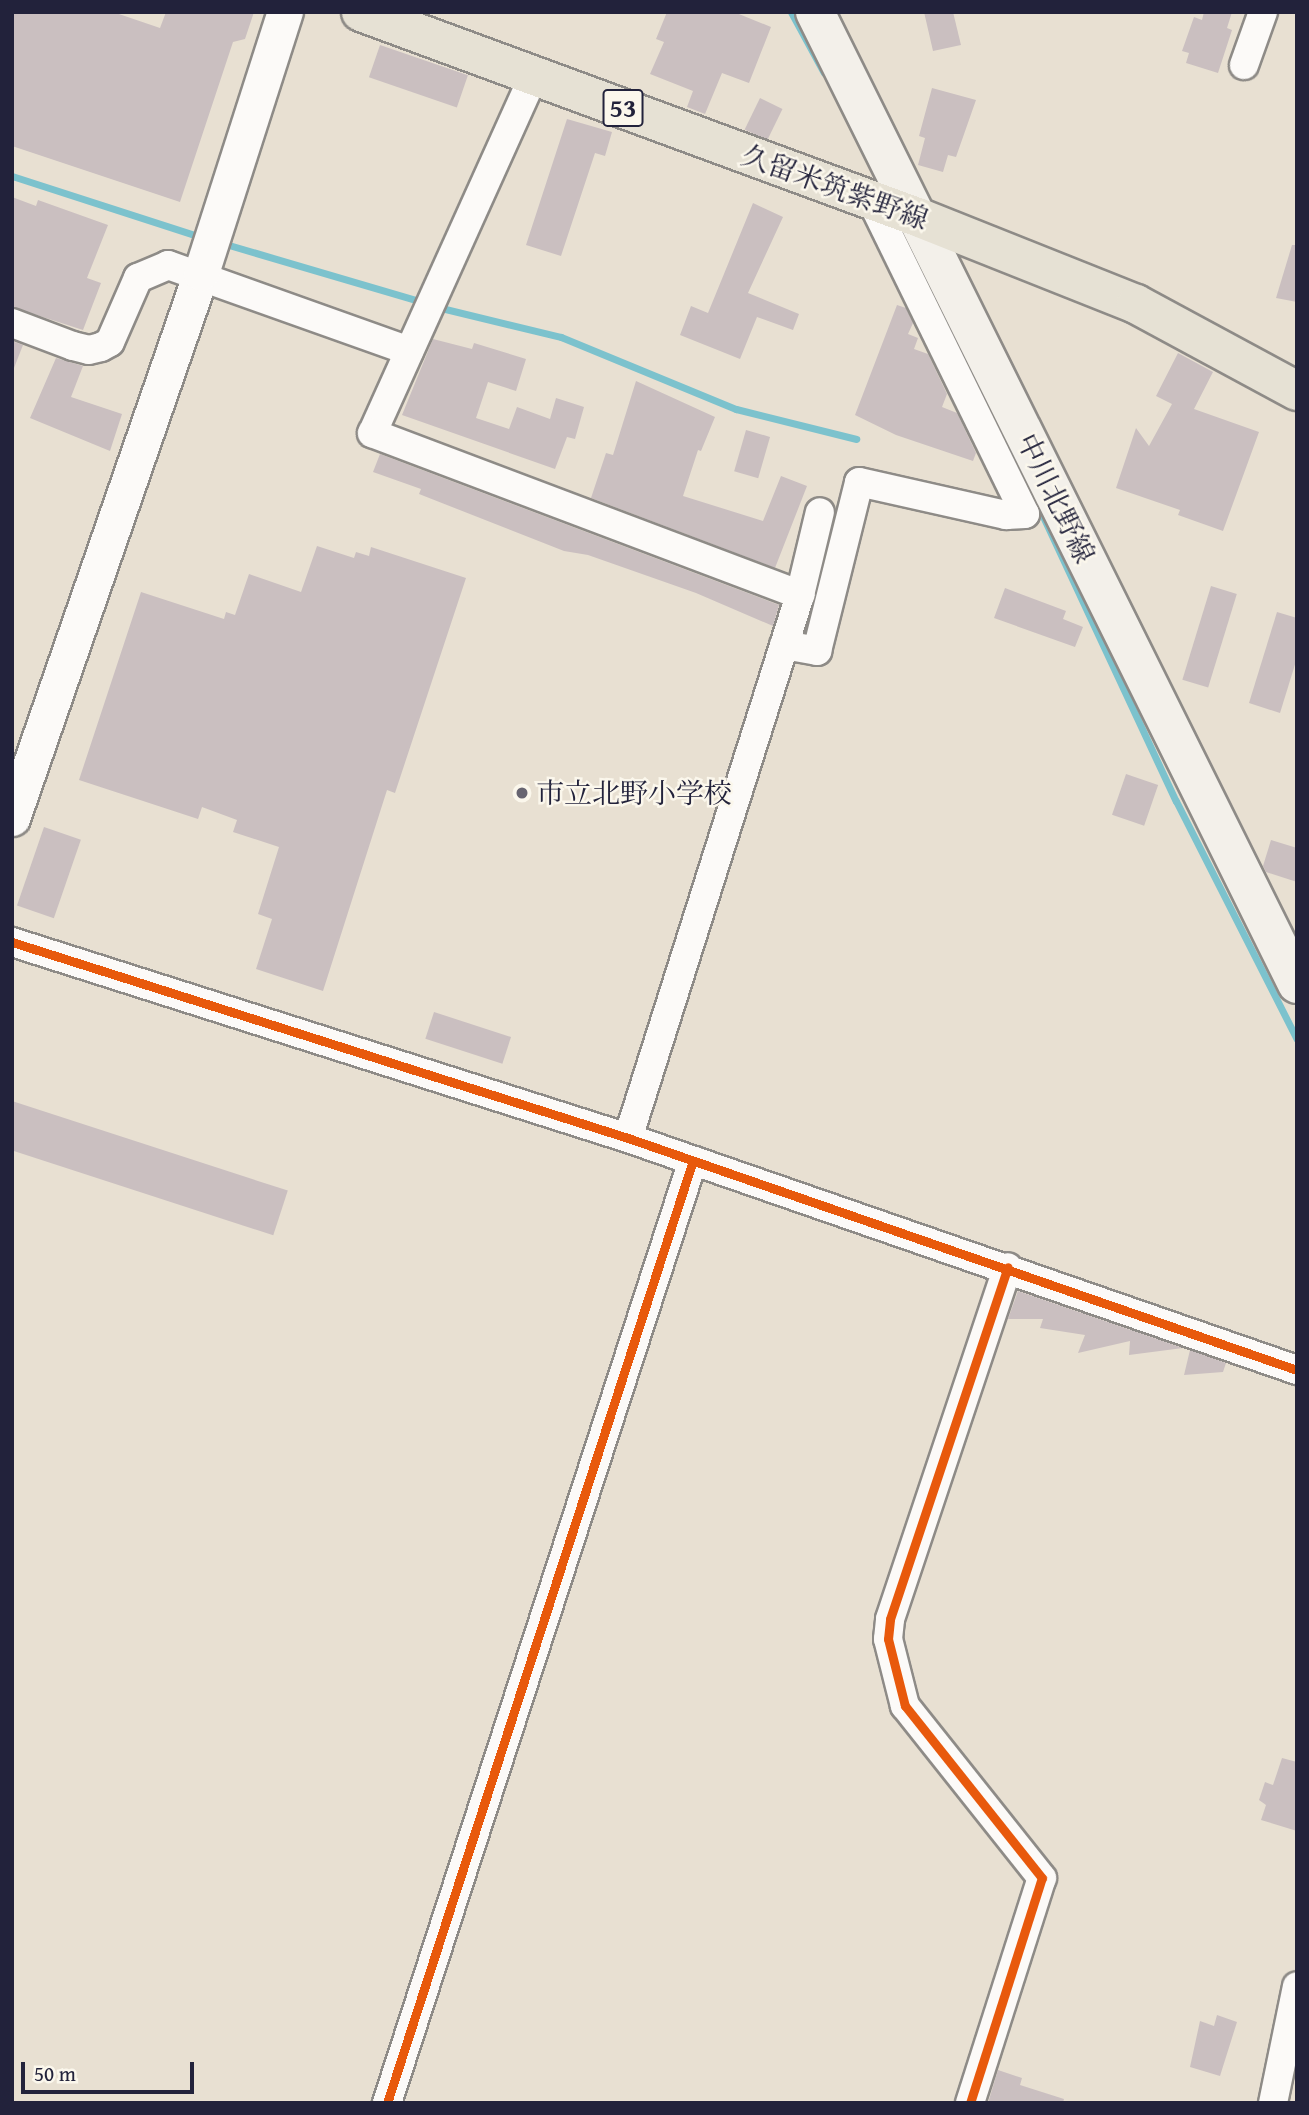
<!DOCTYPE html>
<html>
<head>
<meta charset="utf-8">
<style>
	body { margin:0 }
	#map { position:relative; width:1309px; height:2115px; overflow:hidden; background:#e8e0d2; font-family:"Gentium Book Plus","Noto Serif JP",serif }
	div>[style] { position:absolute }
	.stream>* { height:7px; margin:-3.5px; padding:0 3.5px; transform-origin:3.5px; border-radius:3.5px; background:#7cc2cd }
	.building>* { inset:0; background:#cabfc0; transform-origin:0 0 }
	.roads { filter:drop-shadow(2px 0 #8e8b87) drop-shadow(-2px 0 #8e8b87) drop-shadow(0 2px #8e8b87) drop-shadow(0 -2px #8e8b87) }
	.minor>* { height:28px; margin:-14px; padding:0 14px; transform-origin:14px; border-radius:14px; background:#fcfaf8 }
	.tertiary>* { height:35px; margin:-17.5px; padding:0 17.5px; transform-origin:17.5px; border-radius:17.5px; background:#fcfaf8 }
	.secondary>* { height:38px; margin:-19px; padding:0 19px; transform-origin:19px; border-radius:19px; background:#f3f0ea }
	.primary>* { height:38px; margin:-19px; padding:0 19px; transform-origin:19px; border-radius:19px; background:#e6e1d4 }
	.cycleway>* { height:9px; margin:-4.5px; padding:0 4.5px; transform-origin:4.5px; border-radius:4.5px; background:#e8590c }
	.dots>* { width:19px; height:19px; translate:-50% -50%; box-sizing:border-box; border:4px solid #fbf7ec; border-radius:50% }
	span { translate:-50% -50%; white-space:nowrap; text-align:center; line-height:1.15; -webkit-text-stroke:5px #fbf7ec; paint-order:stroke }
	.shield-label span { padding:2px 5px; background:#fbf7ec; border:2px solid; border-radius:5px; -webkit-text-stroke-width:0 }
	.shield-label { font-size:26px; color:#22223b; font-weight:700 }
	.street-label { font-size:28px; color:#22223b }
	.poi-label { font-size:28px; color:#22223b }
	.left { translate:0 -50%; text-align:left }
	.frame { position:absolute; inset:0; border:14px solid #22223b; pointer-events:none }
	.scale { position:absolute; left:21px; top:2062px; width:173px; height:32px; box-sizing:border-box; border:4px solid #22223b; border-top:0; padding-left:9px; font-size:21px; line-height:24px; white-space:nowrap; color:#22223b; -webkit-text-stroke:5px #fbf7ec; paint-order:stroke }
</style>
</head>
<body>
<div id="map">
	<div class="stream">
		<div style="left:791px;top:12px;width:69px;rotate:61.6deg"></div>
		<div style="left:12px;top:176px;width:202px;rotate:17.9deg"></div>
		<div style="left:222px;top:243px;width:213px;rotate:16.4deg"></div>
		<div style="left:437px;top:307px;width:128px;rotate:13.6deg"></div>
		<div style="left:561px;top:337px;width:189px;rotate:22.4deg"></div>
		<div style="left:736px;top:409px;width:124px;rotate:14deg"></div>
		<div style="left:1033px;top:495px;width:338px;rotate:65deg"></div>
		<div style="left:1176px;top:801px;width:267px;rotate:63.1deg"></div>
	</div>
	<div class="building">
		<div style="clip-path:polygon(12px 12px,113px 12px,160px 28px,166px 12px,254px 12px,245px 39px,233px 42px,180px 202px,12px 146px)"></div>
		<div style="clip-path:polygon(667px 12px,734px 12px,771px 27px,749px 83px,722px 73px,705px 114px,687px 107px,693px 91px,650px 74px,664px 42px,656px 39px)"></div>
		<div style="clip-path:polygon(924px 12px,953px 12px,961px 45px,933px 51px)"></div>
		<div style="clip-path:polygon(1204px 12px,1232px 12px,1227px 28px,1232px 30px,1218px 73px,1186px 63px,1189px 53px,1182px 51px,1194px 17px,1202px 20px)"></div>
		<div style="left:380px;top:45px;width:93px;height:34px;rotate:19deg"></div>
		<div style="clip-path:polygon(932px 88px,976px 100px,956px 157px,948px 155px,943px 172px,918px 165px,925px 138px,919px 136px)"></div>
		<div style="left:760px;top:98px;width:25px;height:35px;rotate:26deg"></div>
		<div style="clip-path:polygon(567px 119px,612px 132px,605px 156px,595px 153px,561px 256px,526px 245px)"></div>
		<div style="clip-path:polygon(12px 197px,36px 206px,38px 200px,108px 225px,87px 278px,101px 283px,83px 330px,12px 307px)"></div>
		<div style="clip-path:polygon(753px 203px,783px 217px,748px 293px,799px 314px,793px 330px,757px 317px,740px 359px,680px 335px,691px 306px,708px 313px)"></div>
		<div style="clip-path:polygon(1292px 245px,1297px 245px,1297px 302px,1276px 298px)"></div>
		<div style="clip-path:polygon(897px 305px,906px 308px,913px 323px,908px 334px,918px 338px,914px 349px,928px 354px,947px 394px,942px 407px,957px 413px,976px 453px,973px 461px,896px 435px,855px 415px)"></div>
		<div style="clip-path:polygon(433px 339px,472px 349px,474px 343px,526px 359px,516px 391px,488px 382px,476px 418px,509px 429px,517px 407px,550px 419px,556px 398px,584px 407px,575px 439px,567px 437px,555px 469px,402px 415px)"></div>
		<div style="clip-path:polygon(12px 341px,23px 345px,14px 368px,12px 367px)"></div>
		<div style="clip-path:polygon(1178px 353px,1213px 372px,1194px 409px,1259px 432px,1223px 531px,1178px 515px,1180px 510px,1116px 488px,1136px 428px,1149px 446px,1172px 404px,1156px 396px)"></div>
		<div style="clip-path:polygon(56px 358px,83px 366px,71px 397px,122px 414px,110px 451px,30px 418px)"></div>
		<div style="clip-path:polygon(636px 381px,715px 417px,701px 451px,698px 450px,683px 496px,763px 521px,781px 476px,807px 486px,775px 568px,591px 498px,606px 453px,613px 455px)"></div>
		<div style="left:746px;top:430px;width:25px;height:43px;rotate:16deg"></div>
		<div style="clip-path:polygon(380px 454px,779px 605px,773px 626px,696px 593px,588px 555px,564px 551px,419px 494px,421px 489px,373px 472px)"></div>
		<div style="clip-path:polygon(317px 546px,354px 558px,356px 552px,369px 556px,371px 547px,466px 578px,395px 793px,387px 790px,323px 991px,256px 969px,272px 919px,258px 914px,279px 847px,233px 832px,237px 820px,202px 807px,198px 819px,79px 780px,141px 592px,224px 619px,226px 612px,235px 615px,249px 574px,301px 592px)"></div>
		<div style="left:1211px;top:586px;width:27px;height:98px;rotate:17deg"></div>
		<div style="clip-path:polygon(1005px 588px,1066px 611px,1063px 619px,1083px 627px,1075px 647px,994px 618px)"></div>
		<div style="clip-path:polygon(1277px 612px,1297px 618px,1297px 658px,1280px 713px,1249px 703px)"></div>
		<div style="left:1126px;top:774px;width:34px;height:43px;rotate:19deg"></div>
		<div style="left:44px;top:827px;width:39px;height:83px;rotate:19deg"></div>
		<div style="clip-path:polygon(1271px 840px,1297px 848px,1297px 882px,1266px 872px,1263px 866px)"></div>
		<div style="left:434px;top:1012px;width:81px;height:28px;rotate:18deg"></div>
		<div style="left:12px;top:1101px;width:290px;height:47px;rotate:18deg"></div>
		<div style="clip-path:polygon(1018px 1291px,1183px 1348px,1129px 1355px,1130px 1341px,1078px 1353px,1085px 1335px,1040px 1328px,1043px 1319px,1008px 1319px)"></div>
		<div style="clip-path:polygon(1190px 1350px,1226px 1363px,1223px 1372px,1184px 1375px)"></div>
		<div style="clip-path:polygon(1282px 1758px,1297px 1762px,1297px 1831px,1261px 1820px,1266px 1805px,1259px 1800px,1265px 1782px,1273px 1785px)"></div>
		<div style="clip-path:polygon(1217px 2015px,1237px 2022px,1220px 2076px,1190px 2067px,1200px 2021px,1214px 2026px)"></div>
		<div style="clip-path:polygon(998px 2070px,1022px 2078px,1020px 2085px,1064px 2099px,1063px 2103px,988px 2103px)"></div>
	</div>
	<div class="roads">
		<div class="minor">
			<div style="left:1244px;top:65px;width:56px;rotate:-70.3deg"></div>
			<div style="left:534px;top:75px;width:393px;rotate:114.3deg"></div>
			<div style="left:372px;top:433px;width:458px;rotate:20.7deg"></div>
			<div style="left:12px;top:323px;width:65px;rotate:20.7deg"></div>
			<div style="left:73px;top:346px;width:16px;rotate:14deg"></div>
			<div style="left:89px;top:350px;width:12px;rotate:-14deg"></div>
			<div style="left:101px;top:347px;width:10px;rotate:-29deg"></div>
			<div style="left:110px;top:342px;width:70px;rotate:-66.4deg"></div>
			<div style="left:138px;top:278px;width:33px;rotate:-23deg"></div>
			<div style="left:168px;top:265px;width:256px;rotate:19.6deg"></div>
			<div style="left:784px;top:645px;width:34px;rotate:10deg"></div>
			<div style="left:817px;top:651px;width:174px;rotate:-76deg"></div>
			<div style="left:859px;top:482px;width:151px;rotate:12.7deg"></div>
			<div style="left:1006px;top:515px;width:19px;rotate:-3deg"></div>
			<div style="left:1025px;top:514px;width:350px;rotate:-116.1deg"></div>
			<div style="left:12px;top:942px;width:646px;rotate:17.65deg"></div>
			<div style="left:628px;top:1138px;width:708px;rotate:19.13deg"></div>
			<div style="left:628px;top:1138px;width:570px;rotate:-72.42deg"></div>
			<div style="left:800px;top:595px;width:85px;rotate:-76.5deg"></div>
			<div style="left:387px;top:2103px;width:991px;rotate:-72.02deg"></div>
			<div style="left:970px;top:2103px;width:236px;rotate:-72.3deg"></div>
			<div style="left:1042px;top:1878px;width:220px;rotate:-128.5deg"></div>
			<div style="left:905px;top:1706px;width:69px;rotate:-104.2deg"></div>
			<div style="left:888px;top:1639px;width:20px;rotate:-84deg"></div>
			<div style="left:890px;top:1619px;width:371px;rotate:-71.5deg"></div>
			<div style="left:1273px;top:2103px;width:119px;rotate:-78.4deg"></div>
		</div>
		<div class="tertiary">
			<div style="left:12px;top:818px;width:577px;rotate:-70.87deg"></div>
			<div style="left:201px;top:273px;width:274px;rotate:-72.2deg"></div>
		</div>
		<div class="secondary">
			<div style="left:815px;top:12px;width:1085px;rotate:63.62deg"></div>
		</div>
		<div class="primary">
			<div style="left:361px;top:12px;width:596px;rotate:20.23deg"></div>
			<div style="left:920px;top:218px;width:232px;rotate:21.7deg"></div>
			<div style="left:1136px;top:304px;width:183px;rotate:28.4deg"></div>
		</div>
	</div>
	<div class="cycleway">
		<div style="left:12px;top:942px;width:646px;rotate:17.65deg"></div>
		<div style="left:628px;top:1138px;width:708px;rotate:19.13deg"></div>
		<div style="left:387px;top:2103px;width:991px;rotate:-72.02deg"></div>
		<div style="left:970px;top:2103px;width:236px;rotate:-72.3deg"></div>
		<div style="left:1042px;top:1878px;width:220px;rotate:-128.5deg"></div>
		<div style="left:905px;top:1706px;width:69px;rotate:-104.2deg"></div>
		<div style="left:888px;top:1639px;width:20px;rotate:-84deg"></div>
		<div style="left:890px;top:1619px;width:371px;rotate:-71.5deg"></div>
	</div>
	<div class="dots">
		<div style="left:522px;top:793px;background:#676470"></div>
	</div>
	<div class="shield-label">
		<span style="left:623px;top:108px">53</span>
	</div>
	<div class="street-label">
		<span style="left:835px;top:187px;rotate:20deg">久留米筑紫野線</span>
		<span style="left:1056px;top:498px;rotate:64deg">中川北野線</span>
	</div>
	<div class="poi-label">
		<span class="left" style="left:536px;top:793px">市立北野小学校</span>
	</div>
	<div class="frame"></div>
	<div class="scale">50 m</div>
</div>
</body>
</html>
